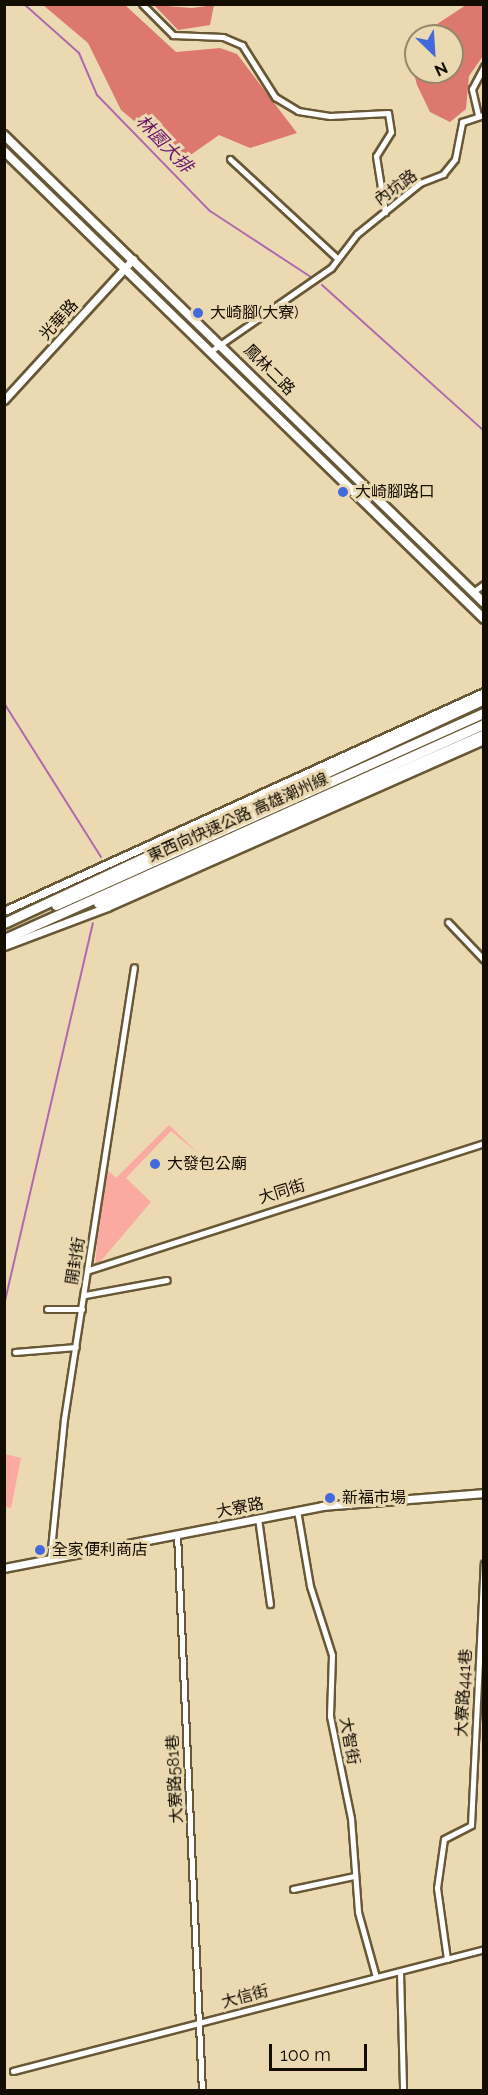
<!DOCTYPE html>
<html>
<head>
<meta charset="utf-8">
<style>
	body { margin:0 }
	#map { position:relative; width:488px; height:2095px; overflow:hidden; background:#ebd9b2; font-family:Raleway,"Noto Sans TC",sans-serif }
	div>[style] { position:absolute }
	.green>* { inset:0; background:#fbaaa1 }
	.forest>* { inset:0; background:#dd786e }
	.stream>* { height:2px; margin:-1px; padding:0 1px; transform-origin:1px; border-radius:1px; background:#ae69af }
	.roads { filter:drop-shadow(2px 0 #685835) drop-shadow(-2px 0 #685835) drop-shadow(0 2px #685835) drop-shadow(0 -2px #685835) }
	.street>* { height:5px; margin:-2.5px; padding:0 2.5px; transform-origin:2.5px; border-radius:2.5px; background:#fff }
	.secondary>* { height:7px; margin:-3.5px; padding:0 3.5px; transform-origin:3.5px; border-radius:3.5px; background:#fff }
	.primary>* { height:8px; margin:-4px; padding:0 4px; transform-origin:4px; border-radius:4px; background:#fff }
	.highway>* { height:9px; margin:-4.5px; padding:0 4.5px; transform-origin:4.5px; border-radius:4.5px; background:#fff }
	.dots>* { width:16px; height:16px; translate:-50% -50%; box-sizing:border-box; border:3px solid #ebd9b2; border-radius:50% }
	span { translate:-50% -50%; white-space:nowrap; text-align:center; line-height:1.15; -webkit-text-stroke:6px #ebd9b2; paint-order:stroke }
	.street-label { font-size:16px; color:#120c01 }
	.poi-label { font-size:16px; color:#120c01 }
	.left { translate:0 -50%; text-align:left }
	.water-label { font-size:18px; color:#6b156f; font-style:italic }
	.frame { position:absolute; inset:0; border:6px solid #120c01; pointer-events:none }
	.north { position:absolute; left:404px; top:24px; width:60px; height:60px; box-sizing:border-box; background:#ebd9b2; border:2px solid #94876b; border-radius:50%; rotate:155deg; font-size:16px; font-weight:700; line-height:24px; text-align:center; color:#120c01 }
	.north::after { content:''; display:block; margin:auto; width:21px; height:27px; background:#436adc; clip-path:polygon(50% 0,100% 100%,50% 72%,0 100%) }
	.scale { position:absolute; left:269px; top:2044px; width:98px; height:27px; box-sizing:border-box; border:3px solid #120c01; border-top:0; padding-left:8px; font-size:18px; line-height:21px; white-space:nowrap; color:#120c01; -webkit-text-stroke:4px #ebd9b2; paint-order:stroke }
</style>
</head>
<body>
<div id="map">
	<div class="green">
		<div style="clip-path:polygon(169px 1125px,198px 1153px,171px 1131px,126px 1178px,151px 1202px,95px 1268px,103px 1166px,116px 1178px)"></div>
		<div style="clip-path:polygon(5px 1454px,21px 1458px,11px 1508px,5px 1507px)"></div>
	</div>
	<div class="forest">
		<div style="clip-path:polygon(43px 5px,125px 5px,176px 52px,220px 48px,237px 54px,297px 133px,250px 148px,219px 135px,182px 161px,121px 110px,88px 43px)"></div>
		<div style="clip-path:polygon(154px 5px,192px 8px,214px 5px,210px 25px,178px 30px)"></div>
		<div style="clip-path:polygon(466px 5px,483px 5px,483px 56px,469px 76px,466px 109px,450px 122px,430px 112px,417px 85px,407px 48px,416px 39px,416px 72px,452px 72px,452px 36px,419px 36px)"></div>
	</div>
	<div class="stream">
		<div style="left:24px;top:4px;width:74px;rotate:41.7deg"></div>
		<div style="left:79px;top:53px;width:46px;rotate:66.8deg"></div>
		<div style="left:97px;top:95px;width:162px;rotate:45.8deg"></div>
		<div style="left:210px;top:211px;width:121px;rotate:33.2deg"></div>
		<div style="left:322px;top:285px;width:218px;rotate:42deg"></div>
		<div style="left:4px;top:703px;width:182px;rotate:57.8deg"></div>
		<div style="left:4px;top:1305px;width:392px;rotate:-76.9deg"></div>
	</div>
	<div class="roads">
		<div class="street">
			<div style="left:142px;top:4px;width:44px;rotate:45deg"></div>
			<div style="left:173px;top:35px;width:50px;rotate:2.3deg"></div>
			<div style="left:223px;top:37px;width:21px;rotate:23deg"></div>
			<div style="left:242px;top:45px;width:62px;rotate:57.6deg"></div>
			<div style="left:275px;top:97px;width:27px;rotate:31deg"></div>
			<div style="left:298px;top:111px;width:32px;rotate:9deg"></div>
			<div style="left:330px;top:116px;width:58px;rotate:-3deg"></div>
			<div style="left:388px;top:113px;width:19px;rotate:81deg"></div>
			<div style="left:391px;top:132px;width:28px;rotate:122deg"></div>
			<div style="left:376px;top:156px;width:57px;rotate:80.9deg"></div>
			<div style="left:478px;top:115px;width:27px;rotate:-103deg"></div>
			<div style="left:472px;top:89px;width:26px;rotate:-62deg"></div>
			<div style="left:230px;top:159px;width:147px;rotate:42.8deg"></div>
			<div style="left:211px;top:351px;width:146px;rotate:-34.7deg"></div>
			<div style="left:331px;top:268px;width:43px;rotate:-52.6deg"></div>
			<div style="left:357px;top:234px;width:81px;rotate:-39deg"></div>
			<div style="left:420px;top:183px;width:25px;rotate:-21deg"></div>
			<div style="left:443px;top:174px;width:19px;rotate:-51deg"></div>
			<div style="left:455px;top:159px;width:38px;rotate:-79deg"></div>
			<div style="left:462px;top:122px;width:23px;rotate:-18deg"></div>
			<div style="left:473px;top:592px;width:14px;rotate:-36deg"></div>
			<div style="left:448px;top:922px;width:52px;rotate:46.5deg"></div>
			<div style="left:89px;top:1270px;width:415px;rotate:-17.8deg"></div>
			<div style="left:85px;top:1295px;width:83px;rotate:-10.4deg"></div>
			<div style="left:47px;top:1309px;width:35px"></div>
			<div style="left:15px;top:1352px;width:61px;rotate:-4.7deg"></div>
			<div style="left:297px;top:1510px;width:77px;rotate:80.3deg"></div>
			<div style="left:310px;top:1586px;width:72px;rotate:72.3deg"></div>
			<div style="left:332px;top:1655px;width:61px;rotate:91.9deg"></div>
			<div style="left:330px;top:1716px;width:104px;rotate:78.4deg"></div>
			<div style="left:351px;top:1818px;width:94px;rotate:85.7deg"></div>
			<div style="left:358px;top:1912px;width:67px;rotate:74.5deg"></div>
			<div style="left:258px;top:1518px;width:87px;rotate:82.1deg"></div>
			<div style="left:177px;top:1534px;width:557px;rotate:87.43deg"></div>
			<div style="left:50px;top:1559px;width:141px;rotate:-84.3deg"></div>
			<div style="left:64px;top:1419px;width:457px;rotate:-81.2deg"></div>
			<div style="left:293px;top:1889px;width:62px;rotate:-12deg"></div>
			<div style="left:447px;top:1959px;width:72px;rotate:-98deg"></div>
			<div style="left:437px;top:1888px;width:49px;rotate:-81.9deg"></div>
			<div style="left:444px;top:1839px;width:30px;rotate:-27deg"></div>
			<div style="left:471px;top:1825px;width:262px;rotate:-87.2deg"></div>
			<div style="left:400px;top:1972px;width:118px;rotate:88.5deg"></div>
			<div style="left:13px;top:2071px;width:487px;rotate:-14.5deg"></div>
		</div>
		<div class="secondary">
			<div style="left:4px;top:400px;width:191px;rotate:-47.5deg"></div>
			<div style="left:4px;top:911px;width:528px;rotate:-24.52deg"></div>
			<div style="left:4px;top:946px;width:110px;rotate:-20.7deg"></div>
			<div style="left:107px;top:907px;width:412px;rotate:-23.9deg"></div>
			<div style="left:4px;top:1568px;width:324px;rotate:-11deg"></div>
			<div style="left:322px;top:1506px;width:163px;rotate:-4.6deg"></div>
		</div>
		<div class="primary">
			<div style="left:4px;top:135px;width:670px;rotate:44.27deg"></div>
			<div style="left:4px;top:151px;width:670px;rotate:44.27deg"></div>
		</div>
		<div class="highway">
			<div style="left:98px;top:903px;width:421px;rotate:-23.6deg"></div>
			<div style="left:56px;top:905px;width:469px;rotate:-24.2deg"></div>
			<div style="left:4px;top:923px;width:530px;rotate:-25.02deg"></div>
			<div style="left:4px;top:939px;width:526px;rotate:-24.13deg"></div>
		</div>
	</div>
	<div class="dots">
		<div style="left:198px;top:313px;background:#436adc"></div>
		<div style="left:343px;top:492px;background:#436adc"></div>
		<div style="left:155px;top:1164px;background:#436adc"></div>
		<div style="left:330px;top:1498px;background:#436adc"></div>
		<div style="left:40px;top:1550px;background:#436adc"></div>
	</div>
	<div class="street-label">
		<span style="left:396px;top:188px;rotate:-36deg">內坑路</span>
		<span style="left:59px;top:320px;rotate:-48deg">光華路</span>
		<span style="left:269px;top:370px;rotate:45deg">鳳林二路</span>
		<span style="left:238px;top:818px;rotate:-24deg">東西向快速公路 高雄潮州線</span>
		<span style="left:282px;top:1192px;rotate:-17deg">大同街</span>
		<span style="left:76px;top:1261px;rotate:-81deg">開封街</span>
		<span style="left:240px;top:1508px;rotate:-11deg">大寮路</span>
		<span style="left:464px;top:1693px;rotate:-87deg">大寮路441巷</span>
		<span style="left:349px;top:1741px;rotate:80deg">大智街</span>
		<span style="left:175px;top:1779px;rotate:-93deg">大寮路581巷</span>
		<span style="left:245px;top:1997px;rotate:-15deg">大信街</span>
	</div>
	<div class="poi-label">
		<span class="left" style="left:210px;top:313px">大崎腳(大寮)</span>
		<span class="left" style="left:355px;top:492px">大崎腳路口</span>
		<span class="left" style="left:167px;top:1164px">大發包公廟</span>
		<span class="left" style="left:342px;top:1498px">新福市場</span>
		<span class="left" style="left:52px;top:1550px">全家便利商店</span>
	</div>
	<div class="water-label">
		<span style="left:164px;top:144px;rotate:46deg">林園大排</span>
	</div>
	<div class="frame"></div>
	<div class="north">N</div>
	<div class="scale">100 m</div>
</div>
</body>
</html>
